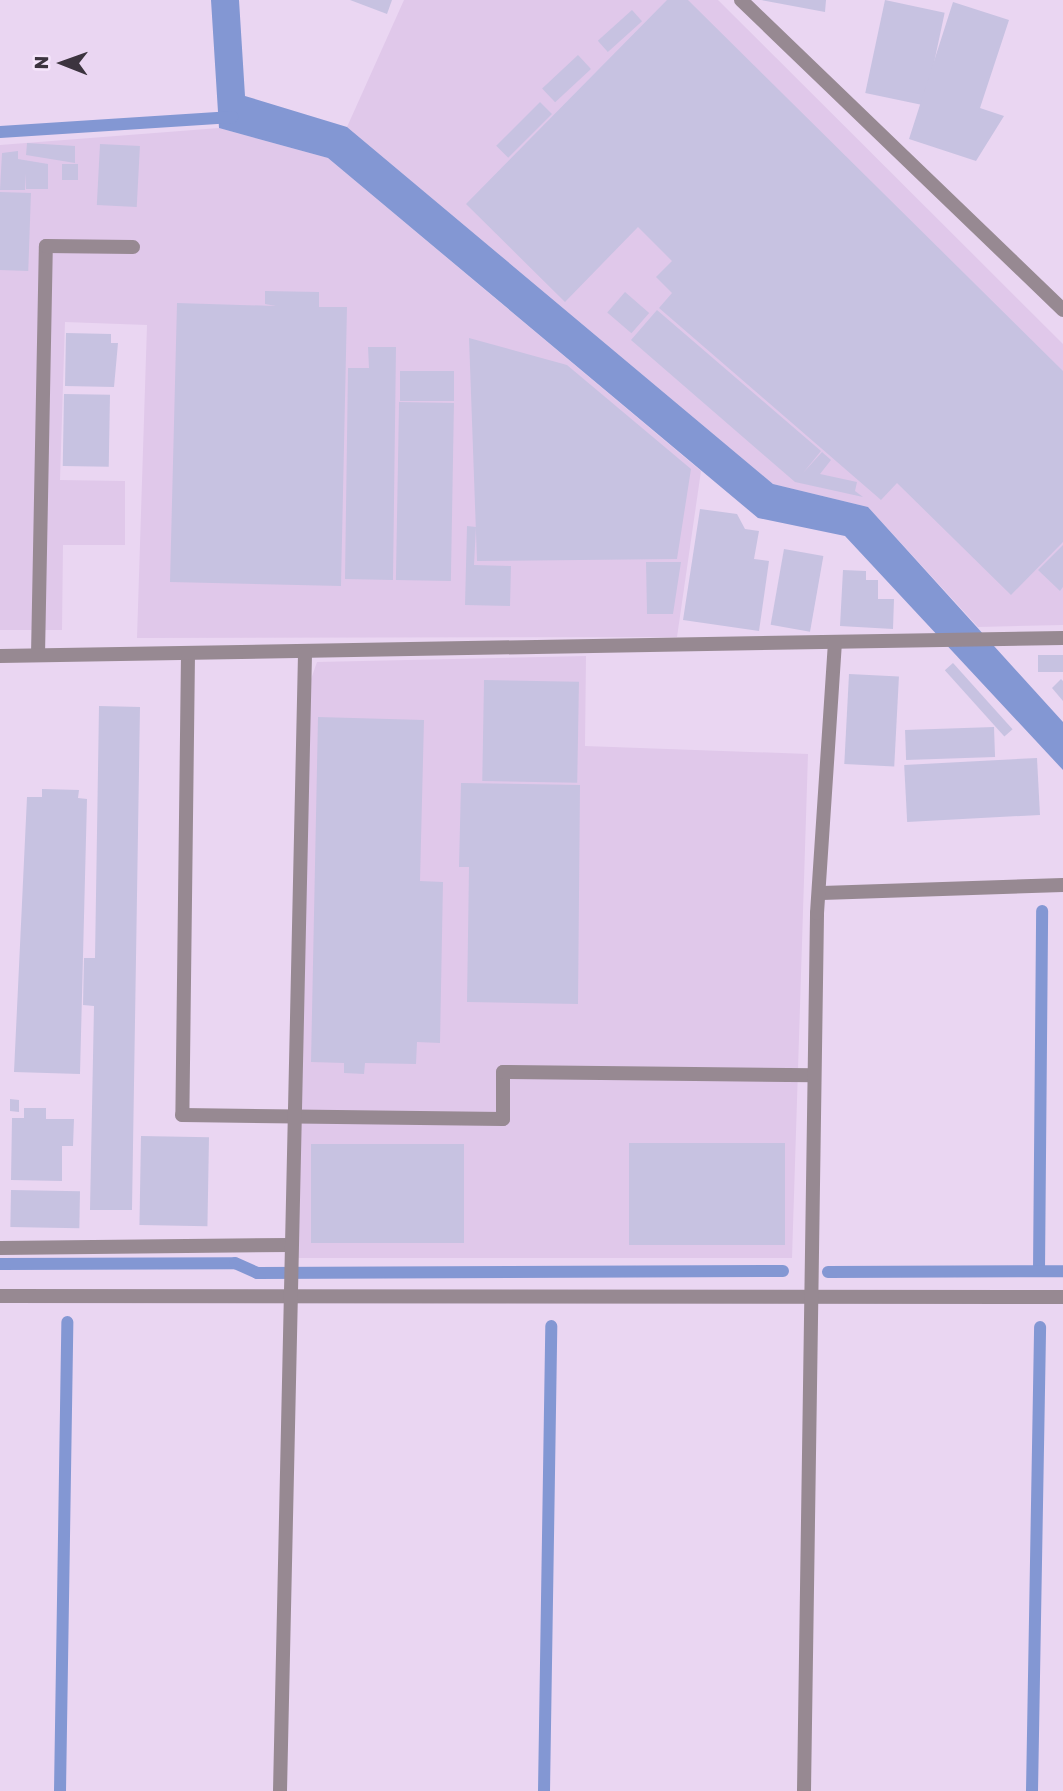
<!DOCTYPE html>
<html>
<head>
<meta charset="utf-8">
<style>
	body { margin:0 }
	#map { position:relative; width:1063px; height:1791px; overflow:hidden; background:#ead6f2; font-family:Rubik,sans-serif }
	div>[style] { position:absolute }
	.built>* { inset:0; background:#e0c8ea }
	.water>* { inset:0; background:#8397d3 }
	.stream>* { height:12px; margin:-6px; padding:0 6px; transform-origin:6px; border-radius:6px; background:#8397d3 }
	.building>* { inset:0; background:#c7c2e1; transform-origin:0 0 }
	.service>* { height:14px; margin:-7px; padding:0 7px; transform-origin:7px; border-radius:7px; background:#978992 }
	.minor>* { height:14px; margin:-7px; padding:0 7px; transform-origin:7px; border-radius:7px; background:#978992 }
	span { translate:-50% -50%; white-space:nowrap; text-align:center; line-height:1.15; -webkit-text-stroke:6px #f5e5fb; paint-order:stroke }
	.north { position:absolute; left:28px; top:28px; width:70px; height:70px; -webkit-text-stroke:5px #f5e5fb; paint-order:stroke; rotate:271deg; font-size:19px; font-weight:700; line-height:28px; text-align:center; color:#3c343f }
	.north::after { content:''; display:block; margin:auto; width:24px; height:32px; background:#3c343f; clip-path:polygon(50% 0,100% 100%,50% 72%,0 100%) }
</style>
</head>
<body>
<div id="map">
	<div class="built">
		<div style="clip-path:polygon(404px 0,718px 0,1063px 344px,1063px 625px,978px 627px,868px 507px,773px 484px,347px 127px)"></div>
		<div style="clip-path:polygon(219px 128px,328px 158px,701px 471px,677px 637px,137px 638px,147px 325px,65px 322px,60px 480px,125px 481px,125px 545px,63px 545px,62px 630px,0 630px,0 145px)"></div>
		<div style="clip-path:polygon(586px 656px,585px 746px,808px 754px,792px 1258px,298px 1258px,310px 682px,317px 662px)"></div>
	</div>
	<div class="water">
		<div style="clip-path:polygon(211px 0,239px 0,245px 96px,347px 127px,773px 484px,868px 507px,1063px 722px,1063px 770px,845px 536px,758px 518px,328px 158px,219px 128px)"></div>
	</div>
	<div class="stream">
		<div style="left:0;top:132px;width:233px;rotate:-3.7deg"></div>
		<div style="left:0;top:1264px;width:235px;rotate:-0.2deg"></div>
		<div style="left:235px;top:1263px;width:24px;rotate:24deg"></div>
		<div style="left:257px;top:1273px;width:526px;rotate:-0.22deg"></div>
		<div style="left:1039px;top:1271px;width:360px;rotate:-89.5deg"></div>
		<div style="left:828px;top:1272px;width:235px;rotate:-0.2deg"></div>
		<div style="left:60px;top:1791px;width:469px;rotate:-89.1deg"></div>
		<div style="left:544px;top:1791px;width:465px;rotate:-89.1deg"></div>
		<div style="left:1032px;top:1791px;width:464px;rotate:-89deg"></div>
	</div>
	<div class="building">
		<div style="clip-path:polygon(350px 0,392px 0,387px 14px)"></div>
		<div style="clip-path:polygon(667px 0,688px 0,1063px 371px,1063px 542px,1011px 595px,897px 483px,881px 500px,659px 308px,672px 293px,656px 277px,672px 261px,638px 227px,565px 302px,466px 204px)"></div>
		<div style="clip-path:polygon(761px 0,826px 0,825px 12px)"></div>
		<div style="left:885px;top:0;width:61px;height:95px;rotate:12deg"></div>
		<div style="clip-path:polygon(953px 2px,1009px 20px,980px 108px,1004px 116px,976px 161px,909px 139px)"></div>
		<div style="left:632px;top:10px;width:15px;height:46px;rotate:48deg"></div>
		<div style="left:578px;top:55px;width:19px;height:49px;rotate:47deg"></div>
		<div style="left:540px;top:102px;width:17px;height:62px;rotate:45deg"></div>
		<div style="clip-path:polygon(27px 143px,75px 146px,75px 163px,26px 155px)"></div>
		<div style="left:100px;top:144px;width:40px;height:61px;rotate:3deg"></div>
		<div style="clip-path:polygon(18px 151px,18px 159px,48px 164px,48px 189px,26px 189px,25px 173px,25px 190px,0 190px,2px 153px)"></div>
		<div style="left:62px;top:164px;width:16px;height:16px"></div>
		<div style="left:0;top:192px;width:31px;height:78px;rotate:2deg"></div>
		<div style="clip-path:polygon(265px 291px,319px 292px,319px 307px,347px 307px,341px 586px,170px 582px,177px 303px,276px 306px,265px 304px)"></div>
		<div style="left:625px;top:292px;width:32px;height:27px;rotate:41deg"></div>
		<div style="clip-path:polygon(657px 310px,821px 451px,803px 473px,822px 452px,831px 460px,820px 474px,857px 482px,855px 491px,863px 497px,795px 482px,631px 340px)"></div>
		<div style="clip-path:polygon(66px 333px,111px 334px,111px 343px,118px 343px,114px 387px,65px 386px)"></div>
		<div style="clip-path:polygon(469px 338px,567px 365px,691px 469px,677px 559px,477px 561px)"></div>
		<div style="clip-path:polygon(368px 347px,396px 347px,393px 580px,345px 579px,348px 368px,369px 368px)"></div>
		<div style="left:400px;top:371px;width:54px;height:30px"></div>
		<div style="left:64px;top:394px;width:46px;height:72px;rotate:1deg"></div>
		<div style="left:399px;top:402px;width:55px;height:178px;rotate:1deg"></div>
		<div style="clip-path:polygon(700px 509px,737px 514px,745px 529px,759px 531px,754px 559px,769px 561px,759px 631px,683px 620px)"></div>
		<div style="clip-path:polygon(467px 526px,476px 527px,474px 565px,511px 566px,510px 606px,465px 605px)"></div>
		<div style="clip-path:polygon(1063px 545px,1063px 587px,1060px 591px,1038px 570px)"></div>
		<div style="left:784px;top:549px;width:40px;height:77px;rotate:10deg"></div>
		<div style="clip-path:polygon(646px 562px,681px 562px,673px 614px,647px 614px)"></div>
		<div style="clip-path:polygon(843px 570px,866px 571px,866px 580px,878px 580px,878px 599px,894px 599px,893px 629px,840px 626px)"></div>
		<div style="left:1038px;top:655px;width:25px;height:17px"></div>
		<div style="left:953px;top:663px;width:89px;height:11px;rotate:48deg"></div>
		<div style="left:849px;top:674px;width:50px;height:90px;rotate:3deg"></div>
		<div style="clip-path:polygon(1061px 679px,1063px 681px,1063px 701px,1052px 688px)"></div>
		<div style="left:484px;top:680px;width:95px;height:101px;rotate:1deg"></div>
		<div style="clip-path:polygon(99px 706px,140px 707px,132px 1210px,90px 1210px,94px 1006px,83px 1005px,84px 958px,95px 958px)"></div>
		<div style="clip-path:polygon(318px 717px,424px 720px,420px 881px,443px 882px,440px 1043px,417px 1042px,416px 1064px,365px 1063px,364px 1074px,344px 1073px,344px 1063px,311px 1062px)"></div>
		<div style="left:994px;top:727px;width:30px;height:89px;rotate:88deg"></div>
		<div style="left:1037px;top:758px;width:57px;height:133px;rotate:87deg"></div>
		<div style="clip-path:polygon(461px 783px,580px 785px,578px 1004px,467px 1002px,469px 867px,459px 867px)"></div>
		<div style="clip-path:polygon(42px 789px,79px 790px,78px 798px,87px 799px,80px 1074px,14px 1072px,27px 797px,42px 797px)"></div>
		<div style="clip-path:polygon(10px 1099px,19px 1100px,19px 1112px,10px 1111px)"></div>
		<div style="clip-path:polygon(24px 1108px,46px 1108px,46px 1119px,74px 1119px,73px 1146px,62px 1146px,62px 1181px,11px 1180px,12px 1118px,24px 1118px)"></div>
		<div style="left:141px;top:1136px;width:68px;height:89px;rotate:1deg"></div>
		<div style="left:629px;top:1143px;width:156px;height:102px"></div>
		<div style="left:311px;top:1144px;width:153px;height:99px"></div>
		<div style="left:11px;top:1190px;width:69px;height:37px;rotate:1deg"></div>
	</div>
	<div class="service">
		<div style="left:188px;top:654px;width:461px;rotate:90.7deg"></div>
		<div style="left:182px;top:1115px;width:321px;rotate:0.7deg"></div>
		<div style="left:503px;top:1119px;width:47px;rotate:-90deg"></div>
		<div style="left:503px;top:1072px;width:311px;rotate:0.6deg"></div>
		<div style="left:38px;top:655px;width:409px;rotate:-88.9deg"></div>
		<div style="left:46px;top:246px;width:87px;rotate:0.7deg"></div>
	</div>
	<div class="minor">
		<div style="left:741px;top:0;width:447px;rotate:43.9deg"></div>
		<div style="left:0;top:656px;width:1063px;rotate:-0.97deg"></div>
		<div style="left:822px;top:893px;width:241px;rotate:-1.9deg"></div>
		<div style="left:0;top:1248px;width:290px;rotate:-0.6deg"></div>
		<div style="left:0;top:1296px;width:1063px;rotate:0.05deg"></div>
		<div style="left:280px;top:1791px;width:1138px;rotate:-88.74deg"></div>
		<div style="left:804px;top:1791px;width:878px;rotate:-89.15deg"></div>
		<div style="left:817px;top:913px;width:271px;rotate:-86.2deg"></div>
	</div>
	<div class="north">N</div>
</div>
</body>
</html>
